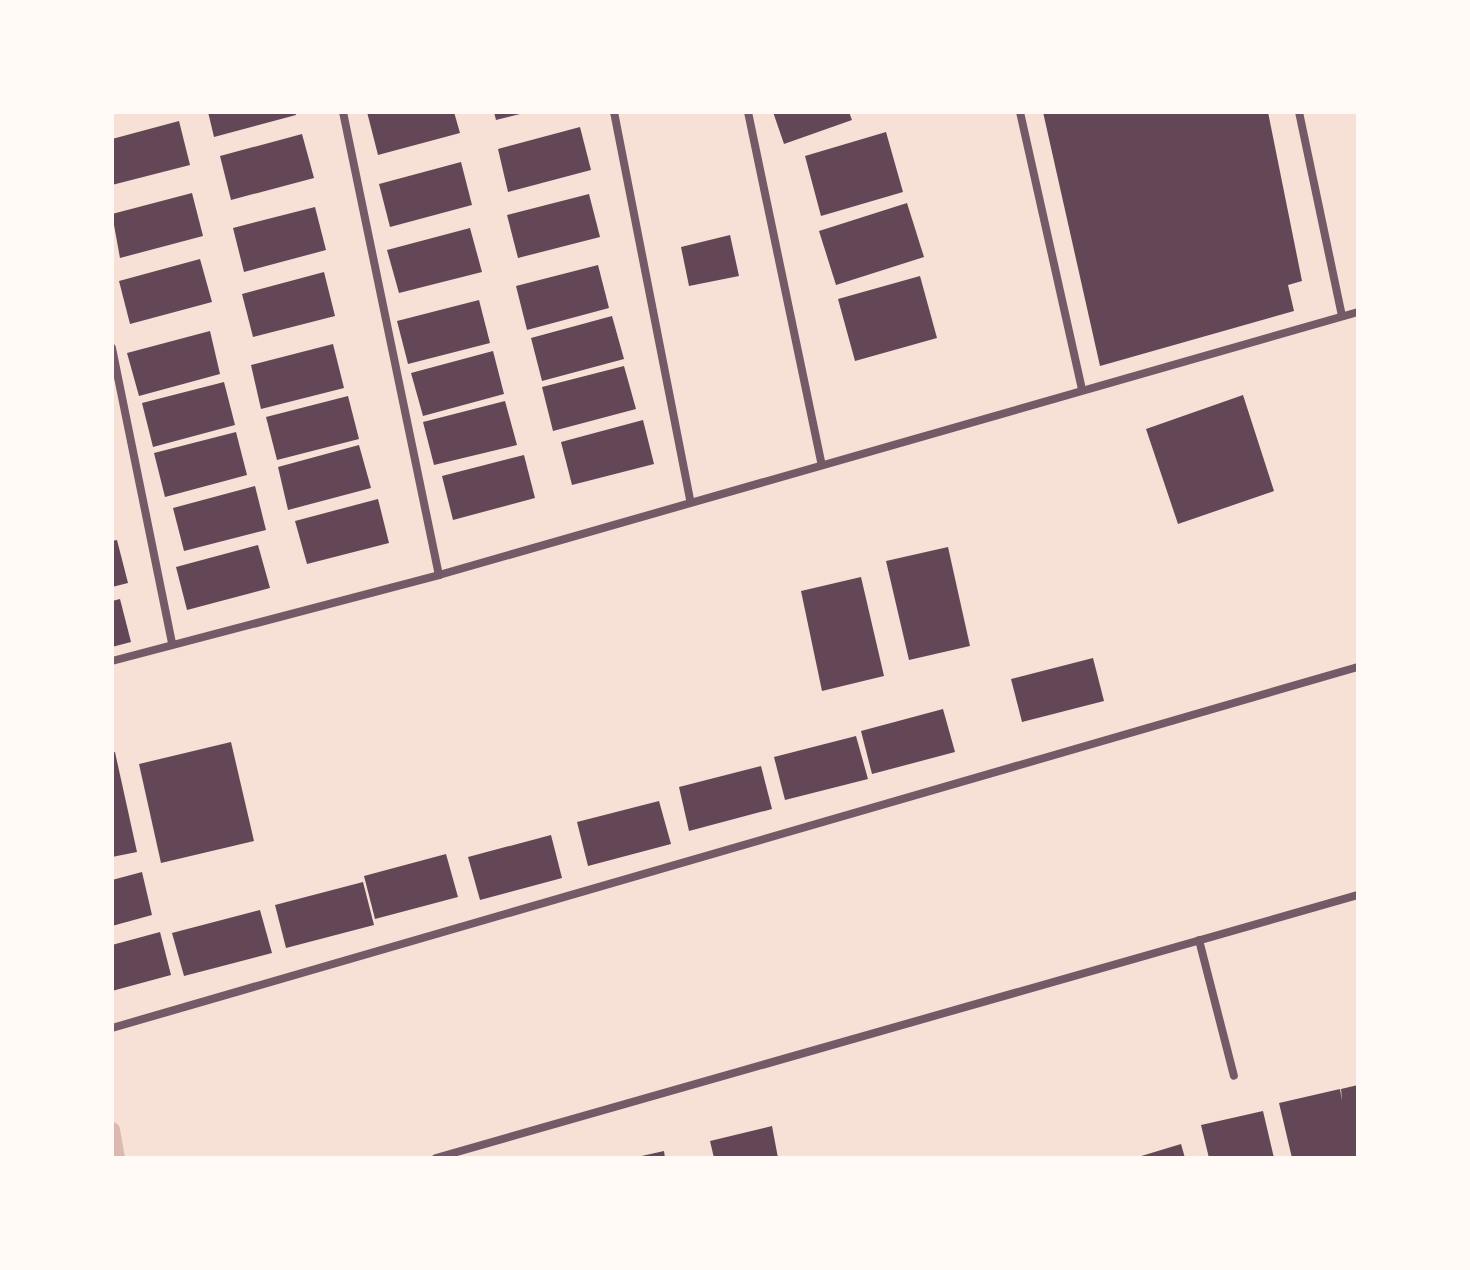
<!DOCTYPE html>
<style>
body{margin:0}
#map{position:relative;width:1470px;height:1270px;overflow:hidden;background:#f7e1d7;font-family:Manrope,sans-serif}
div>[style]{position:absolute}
.stream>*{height:16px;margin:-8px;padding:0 8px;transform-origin:8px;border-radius:8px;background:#dcb8b0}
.building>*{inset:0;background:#644757}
.minor>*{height:8px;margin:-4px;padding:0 4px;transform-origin:4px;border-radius:4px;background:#755966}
span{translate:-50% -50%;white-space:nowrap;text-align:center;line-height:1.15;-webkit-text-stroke:6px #fffaf5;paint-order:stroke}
.frame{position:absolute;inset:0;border:114px solid #fffaf5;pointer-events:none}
</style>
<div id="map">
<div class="stream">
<div style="left:112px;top:1130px;width:28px;rotate:80deg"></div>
</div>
<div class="building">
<div style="clip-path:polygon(208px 112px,295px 112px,296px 115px,214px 137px)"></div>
<div style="clip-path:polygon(367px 112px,454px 112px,460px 133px,378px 155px)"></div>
<div style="clip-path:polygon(494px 112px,524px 112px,524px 113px,496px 120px)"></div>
<div style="clip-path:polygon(773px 112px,849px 112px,852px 120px,784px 144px)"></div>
<div style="clip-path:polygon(1043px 112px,1268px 112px,1302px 281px,1288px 285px,1294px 311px,1100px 366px)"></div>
<div style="clip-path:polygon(179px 121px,190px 165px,112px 185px,112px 139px)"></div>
<div style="clip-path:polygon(580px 127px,591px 170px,508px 192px,498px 149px)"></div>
<div style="clip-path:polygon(886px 132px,903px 192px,821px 216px,805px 156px)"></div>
<div style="clip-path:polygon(302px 134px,314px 178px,231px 200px,220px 156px)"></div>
<div style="clip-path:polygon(461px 162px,472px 205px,390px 227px,379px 184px)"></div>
<div style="clip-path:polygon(192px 193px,203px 236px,120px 258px,112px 214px)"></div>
<div style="clip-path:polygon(589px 194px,600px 237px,518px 258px,507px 215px)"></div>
<div style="clip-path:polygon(907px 203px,924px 257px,836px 285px,819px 231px)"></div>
<div style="clip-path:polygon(315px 207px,326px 250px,244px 272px,233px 228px)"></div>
<div style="clip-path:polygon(470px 228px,482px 272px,399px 293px,387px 250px)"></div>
<div style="clip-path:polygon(730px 235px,739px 276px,689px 286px,681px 247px)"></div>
<div style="clip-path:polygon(200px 259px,212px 302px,130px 324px,119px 281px)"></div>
<div style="clip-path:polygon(598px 265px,609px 308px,527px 330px,516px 286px)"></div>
<div style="clip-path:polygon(324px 272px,335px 316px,253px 337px,242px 294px)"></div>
<div style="clip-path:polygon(920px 276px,937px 338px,855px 361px,838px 299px)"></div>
<div style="clip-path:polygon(479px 300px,490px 343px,408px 364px,397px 321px)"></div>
<div style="clip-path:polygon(612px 316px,624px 359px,542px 381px,531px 338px)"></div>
<div style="clip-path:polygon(210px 331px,220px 374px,139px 396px,127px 353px)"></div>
<div style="clip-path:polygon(333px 344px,344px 388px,261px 409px,251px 365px)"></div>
<div style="clip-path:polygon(493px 351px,504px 394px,423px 416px,411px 373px)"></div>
<div style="clip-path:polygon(624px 366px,636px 409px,553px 431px,542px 387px)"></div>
<div style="clip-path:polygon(224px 382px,235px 425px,153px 447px,142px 403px)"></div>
<div style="clip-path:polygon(1243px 395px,1274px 491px,1178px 524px,1146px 429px)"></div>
<div style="clip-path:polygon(348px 396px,359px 439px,277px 460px,266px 417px)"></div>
<div style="clip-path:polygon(505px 401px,517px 445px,434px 465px,423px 422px)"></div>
<div style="clip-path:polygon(643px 420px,654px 464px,572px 485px,561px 442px)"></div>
<div style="clip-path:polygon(236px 432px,247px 475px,165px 497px,154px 453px)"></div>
<div style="clip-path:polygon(359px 445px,371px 488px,288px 510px,278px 467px)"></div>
<div style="clip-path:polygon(524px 455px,535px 498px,453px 520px,442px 476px)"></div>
<div style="clip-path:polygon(255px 486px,266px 530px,184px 551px,173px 508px)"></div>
<div style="clip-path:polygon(378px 499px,389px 543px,307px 564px,295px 521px)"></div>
<div style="clip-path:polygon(117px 540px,128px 583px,112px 587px,112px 541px)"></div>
<div style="clip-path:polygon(258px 545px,270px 588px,187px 610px,176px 567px)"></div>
<div style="clip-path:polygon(948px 547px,970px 646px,909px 660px,886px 561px)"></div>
<div style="clip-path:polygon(861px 577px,884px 676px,822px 691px,801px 591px)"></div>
<div style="clip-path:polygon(120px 599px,131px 642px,112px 647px,112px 601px)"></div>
<div style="clip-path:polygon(1093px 658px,1104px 701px,1022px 722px,1011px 679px)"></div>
<div style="clip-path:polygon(943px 709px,955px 752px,872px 774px,861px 731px)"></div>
<div style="clip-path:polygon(856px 736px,868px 779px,785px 800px,774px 757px)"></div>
<div style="clip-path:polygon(231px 742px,254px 841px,161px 863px,139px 764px)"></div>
<div style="clip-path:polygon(115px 752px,137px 852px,112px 857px,112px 753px)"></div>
<div style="clip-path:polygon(761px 766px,772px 809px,689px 831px,679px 787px)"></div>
<div style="clip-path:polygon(659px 801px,671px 844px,588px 866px,577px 822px)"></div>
<div style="clip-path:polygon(551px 835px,562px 878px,480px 900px,468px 857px)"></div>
<div style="clip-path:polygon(446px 854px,458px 897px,375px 919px,364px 876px)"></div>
<div style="clip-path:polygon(142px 872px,152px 915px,112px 926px,112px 880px)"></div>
<div style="clip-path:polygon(363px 882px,374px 925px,286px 948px,275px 905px)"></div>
<div style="clip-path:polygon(260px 910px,272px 953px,184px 976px,172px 933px)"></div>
<div style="clip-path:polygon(160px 932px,171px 975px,112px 991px,112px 945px)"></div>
<div style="clip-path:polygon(1358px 1085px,1358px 1158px,1292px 1158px,1279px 1103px,1340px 1089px,1342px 1101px,1341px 1089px)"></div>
<div style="clip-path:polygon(1263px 1111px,1274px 1158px,1209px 1158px,1201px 1125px)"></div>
<div style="clip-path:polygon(772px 1126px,778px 1158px,714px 1158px,710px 1141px)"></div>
<div style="clip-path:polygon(1181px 1144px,1185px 1158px,1138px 1158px,1138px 1157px)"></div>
<div style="clip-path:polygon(664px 1151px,665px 1158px,637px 1158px,637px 1157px)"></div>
</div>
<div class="minor">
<div style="left:343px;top:112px;width:473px;rotate:78.3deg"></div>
<div style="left:614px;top:112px;width:396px;rotate:78.9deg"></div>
<div style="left:748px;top:112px;width:358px;rotate:78.2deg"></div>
<div style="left:1020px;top:112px;width:284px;rotate:77.4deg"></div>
<div style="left:1299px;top:112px;width:208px;rotate:78.1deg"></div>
<div style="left:112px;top:348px;width:302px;rotate:78.5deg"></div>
<div style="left:112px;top:661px;width:338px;rotate:-14.7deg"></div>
<div style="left:439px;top:575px;width:956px;rotate:-15.97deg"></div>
<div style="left:1199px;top:940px;width:140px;rotate:75.6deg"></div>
<div style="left:112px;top:1028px;width:1297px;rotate:-16.16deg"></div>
<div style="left:436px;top:1158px;width:959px;rotate:-15.92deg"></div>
</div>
<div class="frame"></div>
</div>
